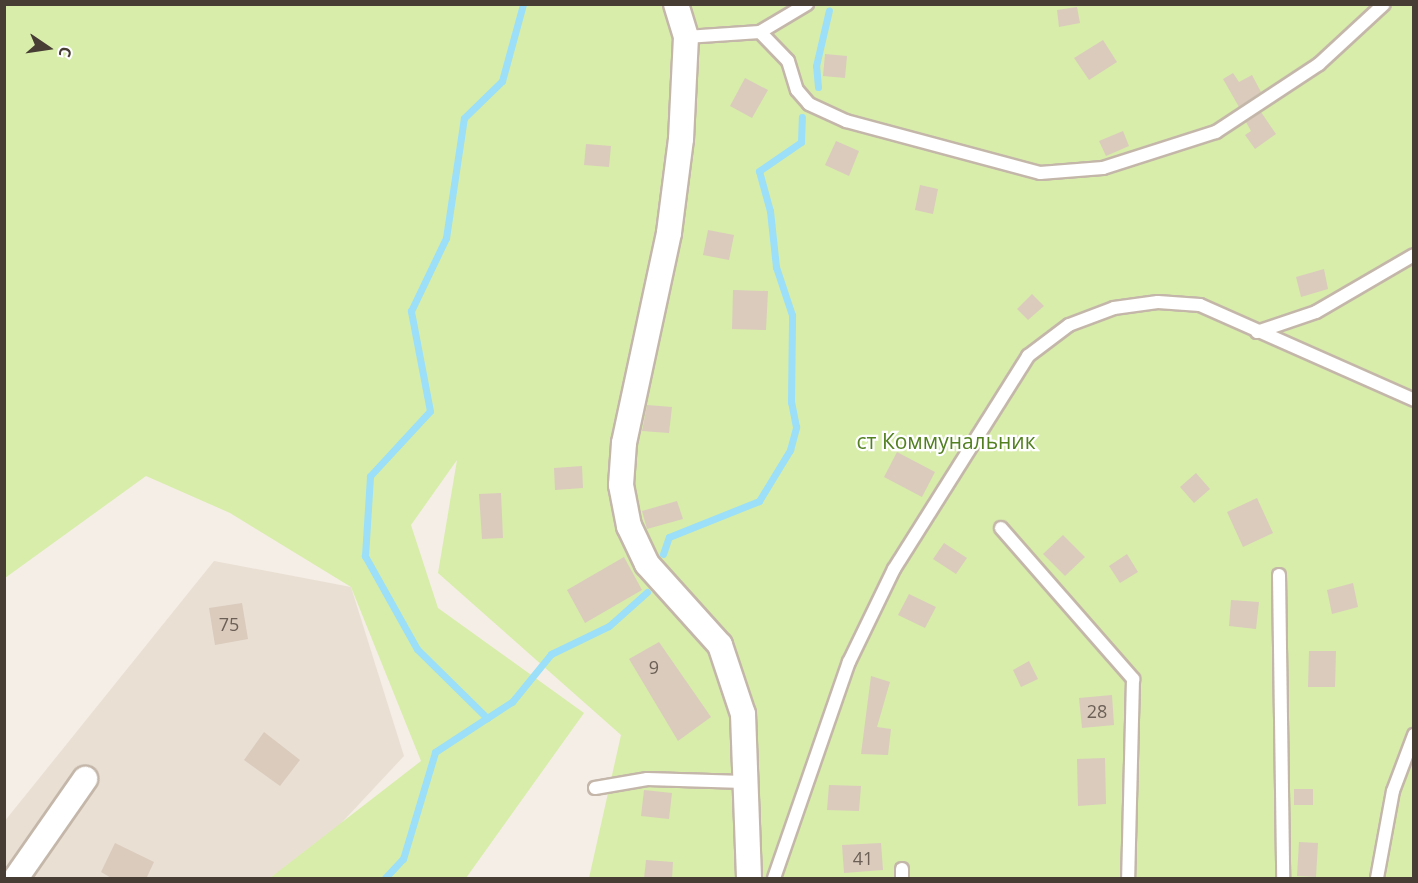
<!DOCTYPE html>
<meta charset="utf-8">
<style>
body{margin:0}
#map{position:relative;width:1418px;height:883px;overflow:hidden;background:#f5eee6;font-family:"Open Sans",sans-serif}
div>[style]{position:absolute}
.residential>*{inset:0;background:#e9dfd3}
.green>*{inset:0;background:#d8edaa}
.stream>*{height:7px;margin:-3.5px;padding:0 3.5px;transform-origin:3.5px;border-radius:3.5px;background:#9bdff8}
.building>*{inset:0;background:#dacbbd}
.roads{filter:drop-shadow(2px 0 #c4b7aa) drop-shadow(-2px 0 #c4b7aa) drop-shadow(0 2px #c4b7aa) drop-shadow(0 -2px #c4b7aa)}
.lane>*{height:12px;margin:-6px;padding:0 6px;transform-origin:6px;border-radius:6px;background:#fff}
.street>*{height:24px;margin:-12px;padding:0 12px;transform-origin:12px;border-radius:12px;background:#fff}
span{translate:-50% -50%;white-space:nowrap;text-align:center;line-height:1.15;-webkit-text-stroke:4.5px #fff;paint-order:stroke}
.number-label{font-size:18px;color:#6c6056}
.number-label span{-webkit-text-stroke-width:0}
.park-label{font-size:21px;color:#528021}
.frame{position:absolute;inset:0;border:6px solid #483d34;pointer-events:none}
.north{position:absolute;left:18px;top:18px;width:60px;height:60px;-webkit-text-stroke:4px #fff;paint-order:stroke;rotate:103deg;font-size:16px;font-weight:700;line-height:24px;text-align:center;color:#483d34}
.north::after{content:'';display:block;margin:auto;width:21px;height:27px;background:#483d34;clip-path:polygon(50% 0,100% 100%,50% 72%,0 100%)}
</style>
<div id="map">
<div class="residential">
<div style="clip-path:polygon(214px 561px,351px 587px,404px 756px,290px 878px,5px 878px,4px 822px)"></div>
</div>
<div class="green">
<div style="clip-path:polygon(5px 5px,1413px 5px,1413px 878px,589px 878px,621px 735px,438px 573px,457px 460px,411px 525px,438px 608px,584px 713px,466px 878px,270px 878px,421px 761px,351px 587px,230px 513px,146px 476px,5px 578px)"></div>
</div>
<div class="stream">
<div style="left:818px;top:87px;width:21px;rotate:-95deg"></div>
<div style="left:816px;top:66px;width:57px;rotate:-76.9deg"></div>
<div style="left:663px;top:554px;width:18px;rotate:-71deg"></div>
<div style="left:669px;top:537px;width:97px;rotate:-21.8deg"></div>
<div style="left:759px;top:501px;width:60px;rotate:-58.7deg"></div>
<div style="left:790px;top:450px;width:24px;rotate:-75deg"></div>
<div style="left:796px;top:427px;width:25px;rotate:-101deg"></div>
<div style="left:791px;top:402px;width:87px;rotate:-89.3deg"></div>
<div style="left:792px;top:315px;width:51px;rotate:-108.4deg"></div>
<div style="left:776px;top:267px;width:56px;rotate:-96.1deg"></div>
<div style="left:770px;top:211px;width:41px;rotate:-105.4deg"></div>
<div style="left:759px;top:171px;width:51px;rotate:-34.6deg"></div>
<div style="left:801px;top:142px;width:25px;rotate:-88deg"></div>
<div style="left:487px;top:718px;width:30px;rotate:-33deg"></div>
<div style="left:512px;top:702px;width:62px;rotate:-50.9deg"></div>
<div style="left:551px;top:654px;width:64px;rotate:-25.8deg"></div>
<div style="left:609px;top:626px;width:51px;rotate:-41.8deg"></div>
<div style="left:385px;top:878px;width:26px;rotate:-47deg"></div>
<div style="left:403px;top:859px;width:112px;rotate:-73.3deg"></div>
<div style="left:435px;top:752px;width:62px;rotate:-33.2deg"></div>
<div style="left:487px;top:718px;width:98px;rotate:-135.4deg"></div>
<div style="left:417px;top:649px;width:107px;rotate:-119.2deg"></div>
<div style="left:365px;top:556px;width:80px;rotate:-86.4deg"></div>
<div style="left:370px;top:476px;width:88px;rotate:-47.3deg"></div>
<div style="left:430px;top:411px;width:102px;rotate:-100.8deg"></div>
<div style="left:411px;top:311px;width:81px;rotate:-64.4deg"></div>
<div style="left:446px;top:238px;width:121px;rotate:-81.5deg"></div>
<div style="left:464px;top:118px;width:53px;rotate:-44.2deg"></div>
<div style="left:502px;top:81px;width:80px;rotate:-74.7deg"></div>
</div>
<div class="building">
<div style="clip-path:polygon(1077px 7px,1080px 23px,1059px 27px,1057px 10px)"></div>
<div style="clip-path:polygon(1103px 40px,1117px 62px,1089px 80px,1074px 58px)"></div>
<div style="clip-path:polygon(825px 54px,847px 56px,845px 78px,823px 76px)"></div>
<div style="clip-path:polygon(1233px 73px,1239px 82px,1252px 75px,1261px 92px,1239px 107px,1223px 79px)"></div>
<div style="clip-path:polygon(745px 78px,768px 90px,752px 118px,730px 106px)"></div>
<div style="clip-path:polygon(1261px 112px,1276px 134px,1255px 149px,1245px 135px,1251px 131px,1246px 122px)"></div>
<div style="clip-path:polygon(1123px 131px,1129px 146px,1106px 156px,1099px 141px)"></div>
<div style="clip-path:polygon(836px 141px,859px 151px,849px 176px,825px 165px)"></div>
<div style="clip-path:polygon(586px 144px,611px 146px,609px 167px,584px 165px)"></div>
<div style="clip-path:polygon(920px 185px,938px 189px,933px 214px,915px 210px)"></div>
<div style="clip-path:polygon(708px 230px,734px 235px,729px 260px,703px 255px)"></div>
<div style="clip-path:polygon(1324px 269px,1328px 289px,1301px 297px,1296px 277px)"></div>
<div style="clip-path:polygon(733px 290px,768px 291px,766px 330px,732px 329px)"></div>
<div style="clip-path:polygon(1032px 294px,1044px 306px,1028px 320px,1017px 309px)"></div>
<div style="clip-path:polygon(647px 405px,672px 407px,669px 433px,642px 431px)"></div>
<div style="clip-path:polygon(897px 452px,935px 472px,922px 497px,884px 477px)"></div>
<div style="clip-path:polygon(582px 466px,583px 488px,555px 490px,554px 468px)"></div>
<div style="clip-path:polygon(1196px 473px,1210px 489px,1194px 503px,1180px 487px)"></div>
<div style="clip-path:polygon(501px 493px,503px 538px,482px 539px,479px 494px)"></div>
<div style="clip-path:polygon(1257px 498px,1273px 533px,1243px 547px,1227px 512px)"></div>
<div style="clip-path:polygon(677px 501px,683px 519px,647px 529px,642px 511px)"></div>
<div style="clip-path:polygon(1063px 535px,1085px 557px,1065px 576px,1043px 554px)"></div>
<div style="clip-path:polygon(944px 543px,967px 558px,956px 574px,933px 559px)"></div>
<div style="clip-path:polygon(1127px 554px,1138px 572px,1120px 583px,1109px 566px)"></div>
<div style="clip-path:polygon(624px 557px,642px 590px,585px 623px,567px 590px)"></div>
<div style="clip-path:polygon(1353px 583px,1358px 607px,1332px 614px,1327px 590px)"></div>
<div style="clip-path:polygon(909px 594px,936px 607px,925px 628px,898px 615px)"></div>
<div style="clip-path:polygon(1231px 600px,1259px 602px,1256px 629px,1229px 626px)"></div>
<div style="clip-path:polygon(242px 603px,248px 639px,215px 645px,209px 608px)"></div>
<div style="clip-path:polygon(659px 642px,711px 717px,678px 741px,629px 659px)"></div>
<div style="clip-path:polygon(1309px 651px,1336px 651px,1335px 687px,1308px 687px)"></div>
<div style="clip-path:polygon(1029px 661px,1038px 679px,1021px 687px,1013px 670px)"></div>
<div style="clip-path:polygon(871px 676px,890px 682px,877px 727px,891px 729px,888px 755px,861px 754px)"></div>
<div style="clip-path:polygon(1112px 695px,1114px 725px,1082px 728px,1079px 698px)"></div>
<div style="clip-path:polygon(264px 732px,300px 760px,280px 786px,244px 760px)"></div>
<div style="clip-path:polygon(1105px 758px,1106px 804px,1078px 806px,1077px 759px)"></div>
<div style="clip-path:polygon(829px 785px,861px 786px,859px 811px,827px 810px)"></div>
<div style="clip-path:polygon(1294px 789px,1313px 789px,1313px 805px,1294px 805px)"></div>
<div style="clip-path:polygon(644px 790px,672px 793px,669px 819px,641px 816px)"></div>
<div style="clip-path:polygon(1299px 842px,1318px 843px,1316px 877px,1297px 876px)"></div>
<div style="clip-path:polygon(115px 843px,154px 862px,146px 879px,113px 879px,101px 872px)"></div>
<div style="clip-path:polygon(881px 843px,883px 870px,844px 873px,842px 845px)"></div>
<div style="clip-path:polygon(646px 860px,673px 862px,672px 879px,644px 879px)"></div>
</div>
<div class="roads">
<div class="lane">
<div style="left:760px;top:32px;width:40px;rotate:46deg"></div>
<div style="left:788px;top:61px;width:30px;rotate:73deg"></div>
<div style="left:797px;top:90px;width:18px;rotate:49deg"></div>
<div style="left:809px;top:104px;width:41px;rotate:24.7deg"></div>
<div style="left:846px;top:121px;width:201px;rotate:15deg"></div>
<div style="left:1040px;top:173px;width:63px;rotate:-4.5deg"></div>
<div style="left:1103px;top:168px;width:119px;rotate:-17.7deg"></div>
<div style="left:1216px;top:132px;width:123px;rotate:-33.4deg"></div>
<div style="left:1319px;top:64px;width:88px;rotate:-42.7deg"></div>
<div style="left:686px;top:37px;width:74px;rotate:-3.9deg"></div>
<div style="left:760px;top:32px;width:55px;rotate:-30.8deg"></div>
<div style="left:1257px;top:332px;width:62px;rotate:-18.7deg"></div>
<div style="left:1316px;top:312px;width:113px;rotate:-30.2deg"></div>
<div style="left:1001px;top:528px;width:201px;rotate:48.8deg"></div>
<div style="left:1133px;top:679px;width:199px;rotate:91.4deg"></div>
<div style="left:1279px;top:575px;width:303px;rotate:89.2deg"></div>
<div style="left:595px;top:788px;width:53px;rotate:-9.8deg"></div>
<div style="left:647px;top:779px;width:97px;rotate:1.8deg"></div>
<div style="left:902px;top:869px;width:9px;rotate:90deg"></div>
<div style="left:774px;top:878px;width:229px;rotate:-70.9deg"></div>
<div style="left:849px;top:662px;width:103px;rotate:-64.2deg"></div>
<div style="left:894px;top:569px;width:252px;rotate:-57.8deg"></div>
<div style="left:1028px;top:356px;width:51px;rotate:-37.1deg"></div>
<div style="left:1069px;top:325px;width:48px;rotate:-20.7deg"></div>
<div style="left:1114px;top:308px;width:44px;rotate:-7.8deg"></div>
<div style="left:1158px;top:302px;width:42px;rotate:4.1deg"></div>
<div style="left:1200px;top:305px;width:234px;rotate:23.9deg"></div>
<div style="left:1377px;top:878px;width:88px;rotate:-79.6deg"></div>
<div style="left:1393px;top:791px;width:60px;rotate:-69.4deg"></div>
</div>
<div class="street">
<div style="left:676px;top:4px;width:34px;rotate:73deg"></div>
<div style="left:686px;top:37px;width:102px;rotate:92.8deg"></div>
<div style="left:681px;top:139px;width:95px;rotate:97.3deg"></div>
<div style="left:669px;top:233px;width:215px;rotate:102.1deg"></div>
<div style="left:624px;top:443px;width:42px;rotate:94.1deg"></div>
<div style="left:621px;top:485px;width:42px;rotate:79deg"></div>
<div style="left:629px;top:526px;width:42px;rotate:64.7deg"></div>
<div style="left:647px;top:564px;width:109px;rotate:48deg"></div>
<div style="left:720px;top:645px;width:73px;rotate:71.6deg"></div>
<div style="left:743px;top:714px;width:164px;rotate:87.9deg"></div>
<div style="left:16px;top:878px;width:121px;rotate:-55.1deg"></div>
</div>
</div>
<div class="number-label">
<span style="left:229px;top:624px">75</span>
<span style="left:654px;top:667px">9</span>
<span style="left:1097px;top:711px">28</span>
<span style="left:863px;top:858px">41</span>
</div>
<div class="park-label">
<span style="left:946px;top:441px">ст Коммунальник</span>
</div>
<div class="frame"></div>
<div class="north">С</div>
</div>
